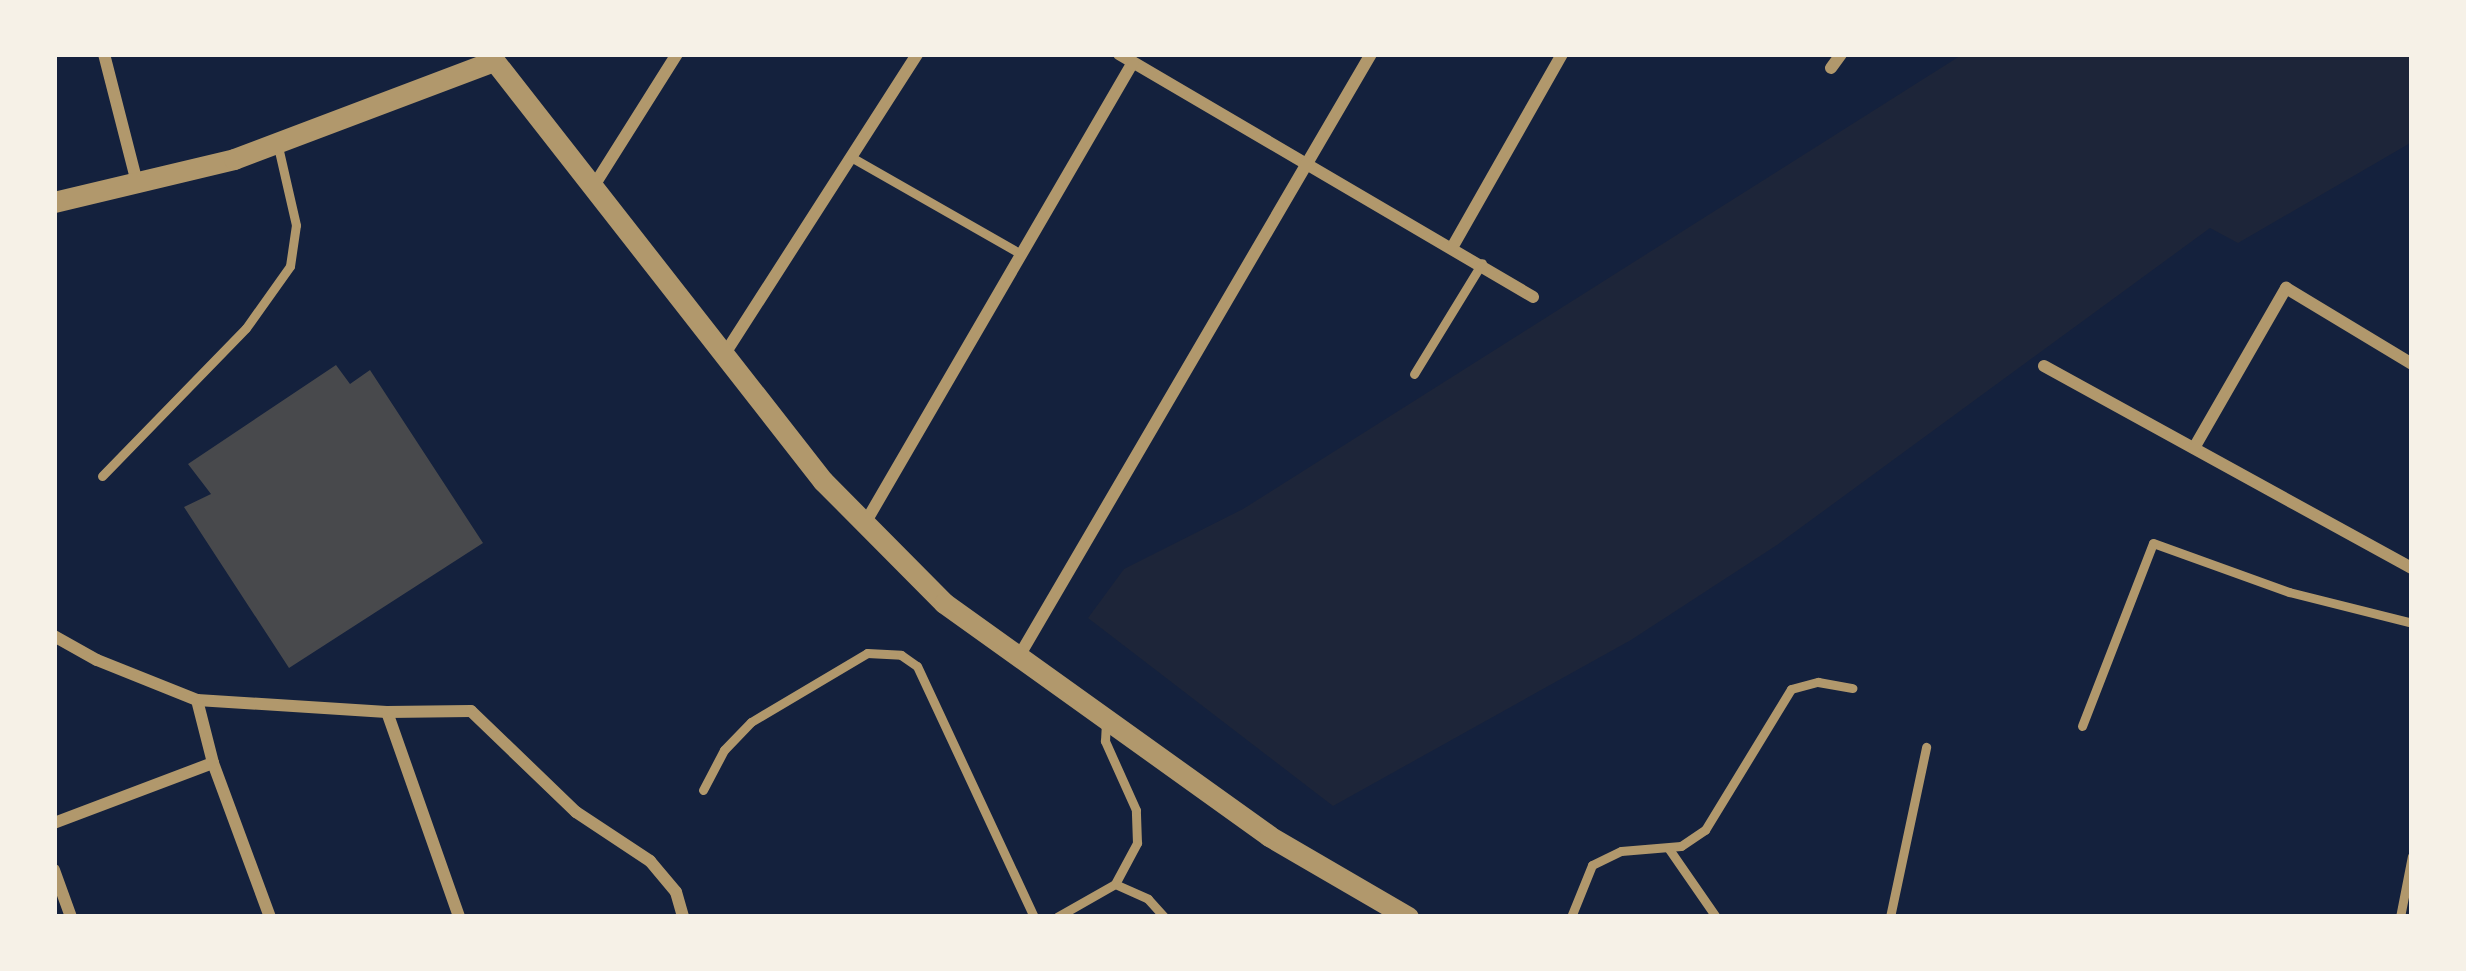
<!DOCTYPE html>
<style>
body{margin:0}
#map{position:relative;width:2466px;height:971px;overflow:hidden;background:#14213d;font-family:Ubuntu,sans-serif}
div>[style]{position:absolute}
.green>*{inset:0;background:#1d2539}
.building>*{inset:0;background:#48494c}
.service>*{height:9px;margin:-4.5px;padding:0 4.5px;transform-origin:4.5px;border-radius:4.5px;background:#b1986c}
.minor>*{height:12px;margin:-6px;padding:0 6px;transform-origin:6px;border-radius:6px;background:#b1986c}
.tertiary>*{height:21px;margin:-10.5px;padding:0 10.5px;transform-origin:10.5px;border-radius:10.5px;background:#b1986c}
span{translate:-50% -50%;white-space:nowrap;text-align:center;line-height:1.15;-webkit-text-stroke:9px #f6f1e7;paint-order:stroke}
.frame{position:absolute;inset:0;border:57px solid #f6f1e7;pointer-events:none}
</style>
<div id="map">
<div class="green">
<div style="clip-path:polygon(1963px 54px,2412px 54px,2412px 142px,2238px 243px,2210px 228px,1777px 545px,1631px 640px,1333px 806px,1088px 618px,1124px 569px,1243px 509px)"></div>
</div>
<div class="building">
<div style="clip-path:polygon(336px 365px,350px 384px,370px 370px,483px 543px,289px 668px,184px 507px,211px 494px,188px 464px)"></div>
</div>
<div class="service">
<div style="left:851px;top:157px;width:196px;rotate:29.7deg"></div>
<div style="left:1414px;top:374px;width:130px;rotate:-58.5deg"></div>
<div style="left:102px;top:476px;width:206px;rotate:-45.8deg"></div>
<div style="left:246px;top:328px;width:76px;rotate:-54.6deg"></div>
<div style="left:290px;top:266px;width:41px;rotate:-81.7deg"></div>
<div style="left:296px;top:225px;width:85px;rotate:-102.9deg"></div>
<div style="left:2082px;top:726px;width:196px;rotate:-68.8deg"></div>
<div style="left:2153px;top:543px;width:145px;rotate:19.8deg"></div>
<div style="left:2289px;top:592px;width:127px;rotate:14.1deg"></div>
<div style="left:703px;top:790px;width:45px;rotate:-62.3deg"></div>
<div style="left:724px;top:750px;width:39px;rotate:-46deg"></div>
<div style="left:751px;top:722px;width:135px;rotate:-30.7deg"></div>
<div style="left:867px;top:653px;width:34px;rotate:3deg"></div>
<div style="left:901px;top:655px;width:19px;rotate:35deg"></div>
<div style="left:917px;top:666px;width:277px;rotate:65deg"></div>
<div style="left:1669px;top:849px;width:83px;rotate:55.3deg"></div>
<div style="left:1115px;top:884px;width:36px;rotate:24deg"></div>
<div style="left:1148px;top:899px;width:24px;rotate:48deg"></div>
<div style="left:1057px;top:917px;width:67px;rotate:-29.6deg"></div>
<div style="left:1115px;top:884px;width:47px;rotate:-61.8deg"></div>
<div style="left:1137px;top:843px;width:33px;rotate:-92deg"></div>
<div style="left:1136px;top:810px;width:76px;rotate:-114.2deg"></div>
<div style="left:1105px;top:741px;width:17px;rotate:-87deg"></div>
<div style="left:1571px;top:917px;width:56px;rotate:-68deg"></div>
<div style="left:1592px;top:865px;width:32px;rotate:-26deg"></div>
<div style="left:1621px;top:851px;width:60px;rotate:-4.8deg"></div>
<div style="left:1681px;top:846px;width:29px;rotate:-34deg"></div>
<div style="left:1705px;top:830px;width:165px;rotate:-58.6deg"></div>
<div style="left:1791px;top:689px;width:28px;rotate:-15deg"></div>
<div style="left:1818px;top:682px;width:35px;rotate:10deg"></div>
<div style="left:1890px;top:917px;width:174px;rotate:-78deg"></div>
<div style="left:2400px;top:917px;width:62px;rotate:-78.9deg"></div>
</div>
<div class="minor">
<div style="left:104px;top:54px;width:129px;rotate:75.6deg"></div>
<div style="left:1119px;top:54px;width:480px;rotate:30.4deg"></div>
<div style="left:1831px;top:68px;width:17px;rotate:-54deg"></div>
<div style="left:595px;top:184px;width:154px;rotate:-57.8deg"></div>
<div style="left:1453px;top:246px;width:221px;rotate:-60.4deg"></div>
<div style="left:724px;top:355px;width:358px;rotate:-57.3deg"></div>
<div style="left:2044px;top:366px;width:420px;rotate:28.8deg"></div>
<div style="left:2194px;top:448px;width:185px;rotate:-60.1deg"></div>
<div style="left:2286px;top:288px;width:147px;rotate:31.1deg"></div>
<div style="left:864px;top:525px;width:535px;rotate:-59.84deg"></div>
<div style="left:54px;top:636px;width:49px;rotate:29.2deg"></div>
<div style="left:97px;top:660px;width:108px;rotate:21.8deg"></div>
<div style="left:197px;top:700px;width:190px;rotate:3.6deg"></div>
<div style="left:387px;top:712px;width:217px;rotate:70.6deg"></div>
<div style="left:1018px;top:658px;width:700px;rotate:-59.7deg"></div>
<div style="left:197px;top:700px;width:65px;rotate:75.7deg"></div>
<div style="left:213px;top:763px;width:164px;rotate:69.7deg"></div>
<div style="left:387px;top:712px;width:84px;rotate:-0.7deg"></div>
<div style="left:471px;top:711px;width:146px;rotate:43.9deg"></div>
<div style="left:576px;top:812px;width:89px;rotate:33.5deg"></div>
<div style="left:650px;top:861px;width:40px;rotate:50deg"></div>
<div style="left:676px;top:892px;width:26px;rotate:74deg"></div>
<div style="left:54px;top:823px;width:170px;rotate:-20.7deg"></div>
<div style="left:54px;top:870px;width:50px;rotate:70.1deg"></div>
</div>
<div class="tertiary">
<div style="left:489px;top:54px;width:542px;rotate:51.97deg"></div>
<div style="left:823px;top:481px;width:172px;rotate:45.2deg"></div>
<div style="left:944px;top:603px;width:400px;rotate:35.6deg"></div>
<div style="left:1269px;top:836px;width:161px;rotate:30.2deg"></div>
<div style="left:54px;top:202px;width:185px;rotate:-13.4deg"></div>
<div style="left:234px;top:159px;width:277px;rotate:-20.7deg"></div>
</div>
<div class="frame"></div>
</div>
